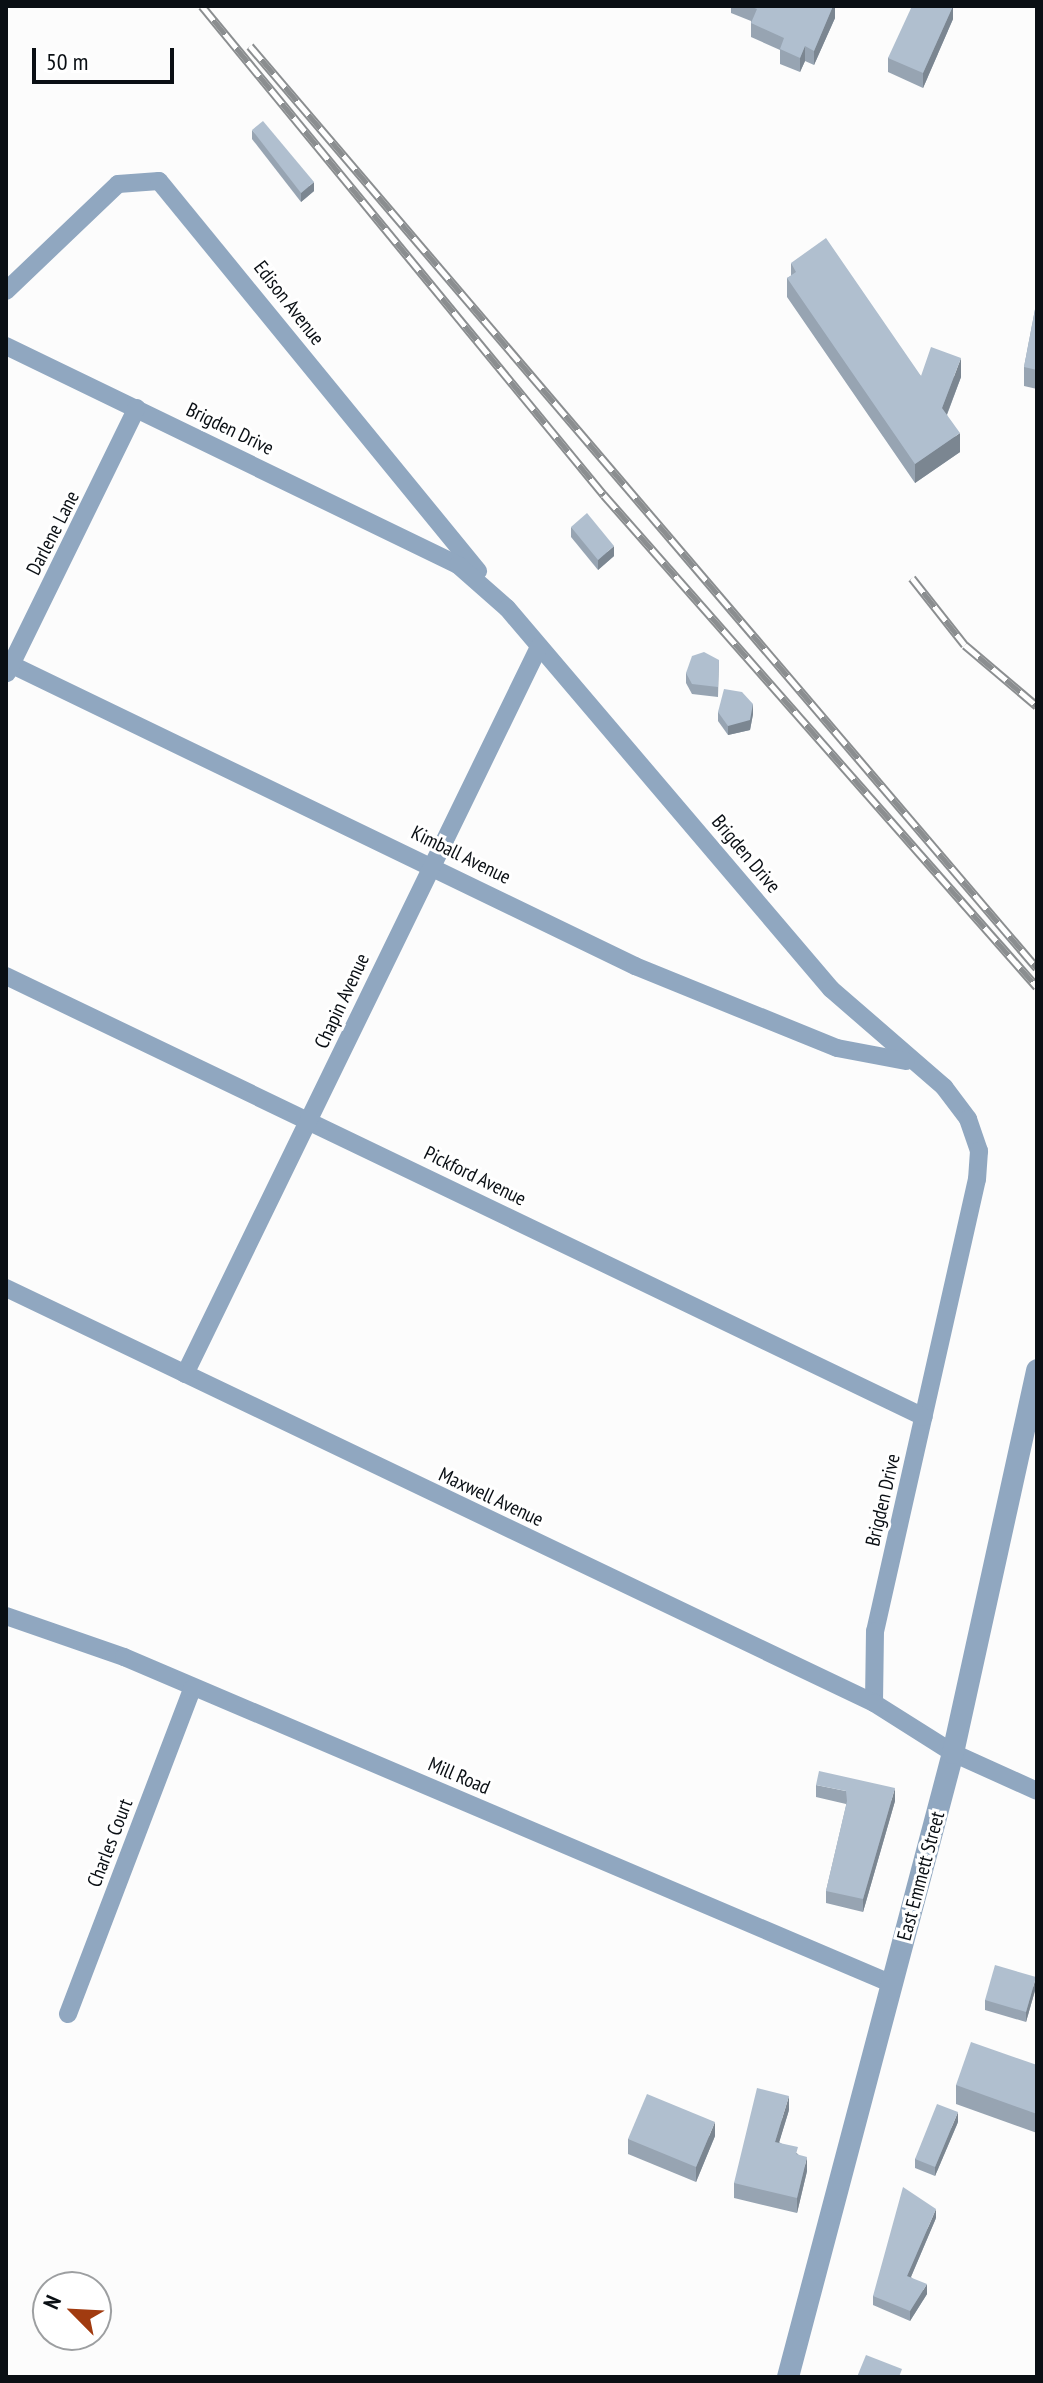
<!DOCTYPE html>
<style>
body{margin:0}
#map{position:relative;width:1043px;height:2383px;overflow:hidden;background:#fcfcfc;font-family:"PT Sans Narrow",sans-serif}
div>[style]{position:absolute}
.minor>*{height:18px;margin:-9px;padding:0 9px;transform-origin:9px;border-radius:9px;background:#90a7c0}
.tertiary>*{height:22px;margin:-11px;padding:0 11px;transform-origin:11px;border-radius:11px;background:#90a7c0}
.rail>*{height:9px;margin-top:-4.5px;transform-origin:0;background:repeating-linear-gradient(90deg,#fff 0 18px,#8b8e90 0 36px);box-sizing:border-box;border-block:2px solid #8b8e90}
.wall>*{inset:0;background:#97a4b2}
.shaded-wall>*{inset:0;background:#7b8691}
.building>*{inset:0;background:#b0bfcf}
span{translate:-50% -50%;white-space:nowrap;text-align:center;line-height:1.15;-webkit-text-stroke:6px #fff;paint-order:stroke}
.street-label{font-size:20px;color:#0a0f14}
.frame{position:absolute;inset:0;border:8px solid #0a0f14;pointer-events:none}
.north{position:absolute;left:32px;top:2271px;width:80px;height:80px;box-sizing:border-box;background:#fff;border:2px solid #9d9fa1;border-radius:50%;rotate:294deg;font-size:22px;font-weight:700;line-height:32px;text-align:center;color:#0a0f14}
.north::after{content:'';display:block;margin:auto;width:28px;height:36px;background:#a13b10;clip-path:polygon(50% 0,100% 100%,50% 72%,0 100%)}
.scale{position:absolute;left:32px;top:48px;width:142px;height:36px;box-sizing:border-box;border:4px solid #0a0f14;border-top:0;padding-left:10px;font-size:24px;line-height:28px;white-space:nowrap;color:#0a0f14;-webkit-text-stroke:6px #fff;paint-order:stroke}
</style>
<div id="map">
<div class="minor">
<div style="left:6px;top:291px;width:155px;rotate:-43.7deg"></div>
<div style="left:118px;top:184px;width:41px;rotate:-4.2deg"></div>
<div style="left:159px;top:181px;width:504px;rotate:50.72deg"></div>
<div style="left:6px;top:346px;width:502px;rotate:25.85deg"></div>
<div style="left:458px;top:565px;width:65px;rotate:41.3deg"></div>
<div style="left:507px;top:608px;width:500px;rotate:49.62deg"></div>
<div style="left:831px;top:989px;width:150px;rotate:40.9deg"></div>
<div style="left:944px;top:1087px;width:40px;rotate:53deg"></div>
<div style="left:968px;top:1119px;width:34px;rotate:71deg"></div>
<div style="left:979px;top:1151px;width:28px;rotate:94deg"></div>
<div style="left:977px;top:1179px;width:463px;rotate:102.7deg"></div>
<div style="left:875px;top:1631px;width:72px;rotate:90.8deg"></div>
<div style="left:6px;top:662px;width:699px;rotate:25.79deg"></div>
<div style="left:635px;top:966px;width:218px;rotate:22.1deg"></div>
<div style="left:837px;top:1048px;width:70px;rotate:10.7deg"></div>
<div style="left:7px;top:673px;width:295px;rotate:-63.9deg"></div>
<div style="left:6px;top:976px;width:1018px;rotate:25.66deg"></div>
<div style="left:6px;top:1288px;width:962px;rotate:25.55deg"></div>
<div style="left:874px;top:1703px;width:93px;rotate:32.3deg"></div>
<div style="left:953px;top:1753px;width:92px;rotate:24.3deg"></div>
<div style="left:185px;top:1374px;width:809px;rotate:-64.04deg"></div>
<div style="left:6px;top:1616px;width:125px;rotate:19.2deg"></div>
<div style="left:124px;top:1657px;width:835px;rotate:23.06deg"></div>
<div style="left:68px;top:2014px;width:348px;rotate:-69.1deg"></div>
</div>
<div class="tertiary">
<div style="left:788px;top:2377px;width:645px;rotate:-75.19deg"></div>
<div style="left:953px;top:1753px;width:392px;rotate:-77.6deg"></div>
</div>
<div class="rail">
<div style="left:202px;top:6px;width:633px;rotate:50.58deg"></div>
<div style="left:604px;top:495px;width:655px;rotate:48.65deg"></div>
<div style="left:250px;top:46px;width:1212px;rotate:49.52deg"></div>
<div style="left:912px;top:578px;width:85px;rotate:51.7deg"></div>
<div style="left:965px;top:645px;width:94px;rotate:40.3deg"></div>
</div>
<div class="wall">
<div style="clip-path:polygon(731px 6px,835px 6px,835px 18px,814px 65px,805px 61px,800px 72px,780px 64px,780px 50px,751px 37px,751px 21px,731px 13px)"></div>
<div style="clip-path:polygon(953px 6px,953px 19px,923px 88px,888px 72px,888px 58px)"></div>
<div style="clip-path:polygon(252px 130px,314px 191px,301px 202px,252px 139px)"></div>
<div style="clip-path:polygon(791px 263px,921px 376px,961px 377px,947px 415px,960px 452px,915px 483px,787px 297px,787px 278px,791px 276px)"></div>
<div style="clip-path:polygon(1037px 299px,1037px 389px,1024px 386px,1024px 367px)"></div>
<div style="clip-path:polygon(571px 527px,614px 556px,598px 570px,571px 537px)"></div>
<div style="clip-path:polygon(719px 660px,718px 697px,692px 694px,686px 683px,686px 673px)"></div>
<div style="clip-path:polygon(718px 712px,753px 714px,750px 730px,728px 735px,718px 721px)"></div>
<div style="clip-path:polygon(816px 1785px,895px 1801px,863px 1912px,826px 1903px,826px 1891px,846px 1806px,846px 1804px,816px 1797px)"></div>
<div style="clip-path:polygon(1036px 1987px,1026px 2022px,985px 2010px,985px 2000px)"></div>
<div style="clip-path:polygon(1037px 2065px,1037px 2133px,956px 2104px,956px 2085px)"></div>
<div style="clip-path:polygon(789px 2110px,779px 2142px,798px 2154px,807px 2171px,797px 2213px,734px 2198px,734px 2183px)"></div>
<div style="clip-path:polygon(958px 2122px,935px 2176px,915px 2168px,915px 2159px)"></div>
<div style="clip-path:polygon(715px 2136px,696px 2182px,628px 2154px,628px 2139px)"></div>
<div style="clip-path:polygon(936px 2218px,911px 2277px,927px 2294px,910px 2321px,873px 2305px,873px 2296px)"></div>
</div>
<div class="shaded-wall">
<div style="clip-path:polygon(833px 6px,835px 6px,835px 18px,814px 65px,814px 51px)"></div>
<div style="clip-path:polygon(953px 6px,953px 19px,923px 88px,923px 73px)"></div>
<div style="clip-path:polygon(805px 46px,805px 61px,800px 72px,800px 58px)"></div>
<div style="clip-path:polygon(314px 182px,314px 191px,301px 202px,301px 193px)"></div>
<div style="clip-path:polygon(961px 358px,961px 377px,942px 427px,942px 408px)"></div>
<div style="clip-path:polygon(960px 433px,960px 452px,915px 483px,915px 464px)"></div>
<div style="clip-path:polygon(614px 546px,614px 556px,598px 570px,598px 560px)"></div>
<div style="clip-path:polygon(753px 704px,753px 714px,750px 730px,728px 735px,728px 726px)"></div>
<div style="clip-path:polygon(895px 1788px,895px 1801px,863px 1912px,863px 1899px)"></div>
<div style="clip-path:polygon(1036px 1977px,1036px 1987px,1026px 2022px,1026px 2012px)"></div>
<div style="clip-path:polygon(789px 2096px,789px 2110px,775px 2156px,775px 2142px)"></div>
<div style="clip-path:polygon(958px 2112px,958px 2122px,935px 2176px,935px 2167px)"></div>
<div style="clip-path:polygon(715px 2122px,715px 2136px,696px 2182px,696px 2167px)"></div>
<div style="clip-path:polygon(807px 2157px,807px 2171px,797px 2213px,797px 2198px)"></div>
<div style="clip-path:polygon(936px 2209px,936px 2218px,907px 2286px,907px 2276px)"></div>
<div style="clip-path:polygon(927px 2284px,927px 2294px,910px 2321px,910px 2311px)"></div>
</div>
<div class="building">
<div style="clip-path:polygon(749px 6px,833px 6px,814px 51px,805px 46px,800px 58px,780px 49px,784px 38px,751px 23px,757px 9px)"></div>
<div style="clip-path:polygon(912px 6px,953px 6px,923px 73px,888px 58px)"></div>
<div style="clip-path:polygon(263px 121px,314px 182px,301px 193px,252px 130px)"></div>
<div style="clip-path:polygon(826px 238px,921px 376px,931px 347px,961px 358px,942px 408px,960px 433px,915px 464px,787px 278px,796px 272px,791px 263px)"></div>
<div style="clip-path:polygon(1037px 299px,1037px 370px,1024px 367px)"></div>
<div style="clip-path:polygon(587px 513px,614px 546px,598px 560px,571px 527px)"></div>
<div style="clip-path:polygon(704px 652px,719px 660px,718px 687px,692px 684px,686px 673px,692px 656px)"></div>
<div style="clip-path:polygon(724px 689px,742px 692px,753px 704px,750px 720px,728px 726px,718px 712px)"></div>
<div style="clip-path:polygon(819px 1771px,895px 1788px,863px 1899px,826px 1891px,847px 1801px,846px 1791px,816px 1785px)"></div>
<div style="clip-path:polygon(995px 1965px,1036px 1977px,1026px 2012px,985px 2000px)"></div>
<div style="clip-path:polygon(971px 2042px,1037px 2065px,1037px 2114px,956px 2085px)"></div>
<div style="clip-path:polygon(757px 2088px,789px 2096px,775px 2142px,798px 2147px,796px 2154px,807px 2157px,797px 2198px,734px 2183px)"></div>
<div style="clip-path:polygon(647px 2094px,715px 2122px,696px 2167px,628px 2139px)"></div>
<div style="clip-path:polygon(937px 2104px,958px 2112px,935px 2167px,915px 2159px)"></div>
<div style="clip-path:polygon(903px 2187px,936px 2209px,907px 2276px,927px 2284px,910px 2311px,873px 2296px)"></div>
<div style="clip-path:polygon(866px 2355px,902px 2369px,899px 2377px,857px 2377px)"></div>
</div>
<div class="street-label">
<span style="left:289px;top:303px;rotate:52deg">Edison Avenue</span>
<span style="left:230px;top:429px;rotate:26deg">Brigden Drive</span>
<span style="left:53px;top:533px;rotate:-63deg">Darlene Lane</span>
<span style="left:746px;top:854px;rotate:50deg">Brigden Drive</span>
<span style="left:461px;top:855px;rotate:26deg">Kimball Avenue</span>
<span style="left:342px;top:1001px;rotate:-65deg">Chapin Avenue</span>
<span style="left:475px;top:1176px;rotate:26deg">Pickford Avenue</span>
<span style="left:491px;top:1497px;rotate:25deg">Maxwell Avenue</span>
<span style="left:883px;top:1500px;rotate:-77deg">Brigden Drive</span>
<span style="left:459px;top:1776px;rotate:23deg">Mill Road</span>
<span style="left:110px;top:1843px;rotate:-69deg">Charles Court</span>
<span style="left:921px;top:1876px;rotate:-75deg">East Emmett Street</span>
</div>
<div class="frame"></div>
<div class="north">N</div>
<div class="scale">50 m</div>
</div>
